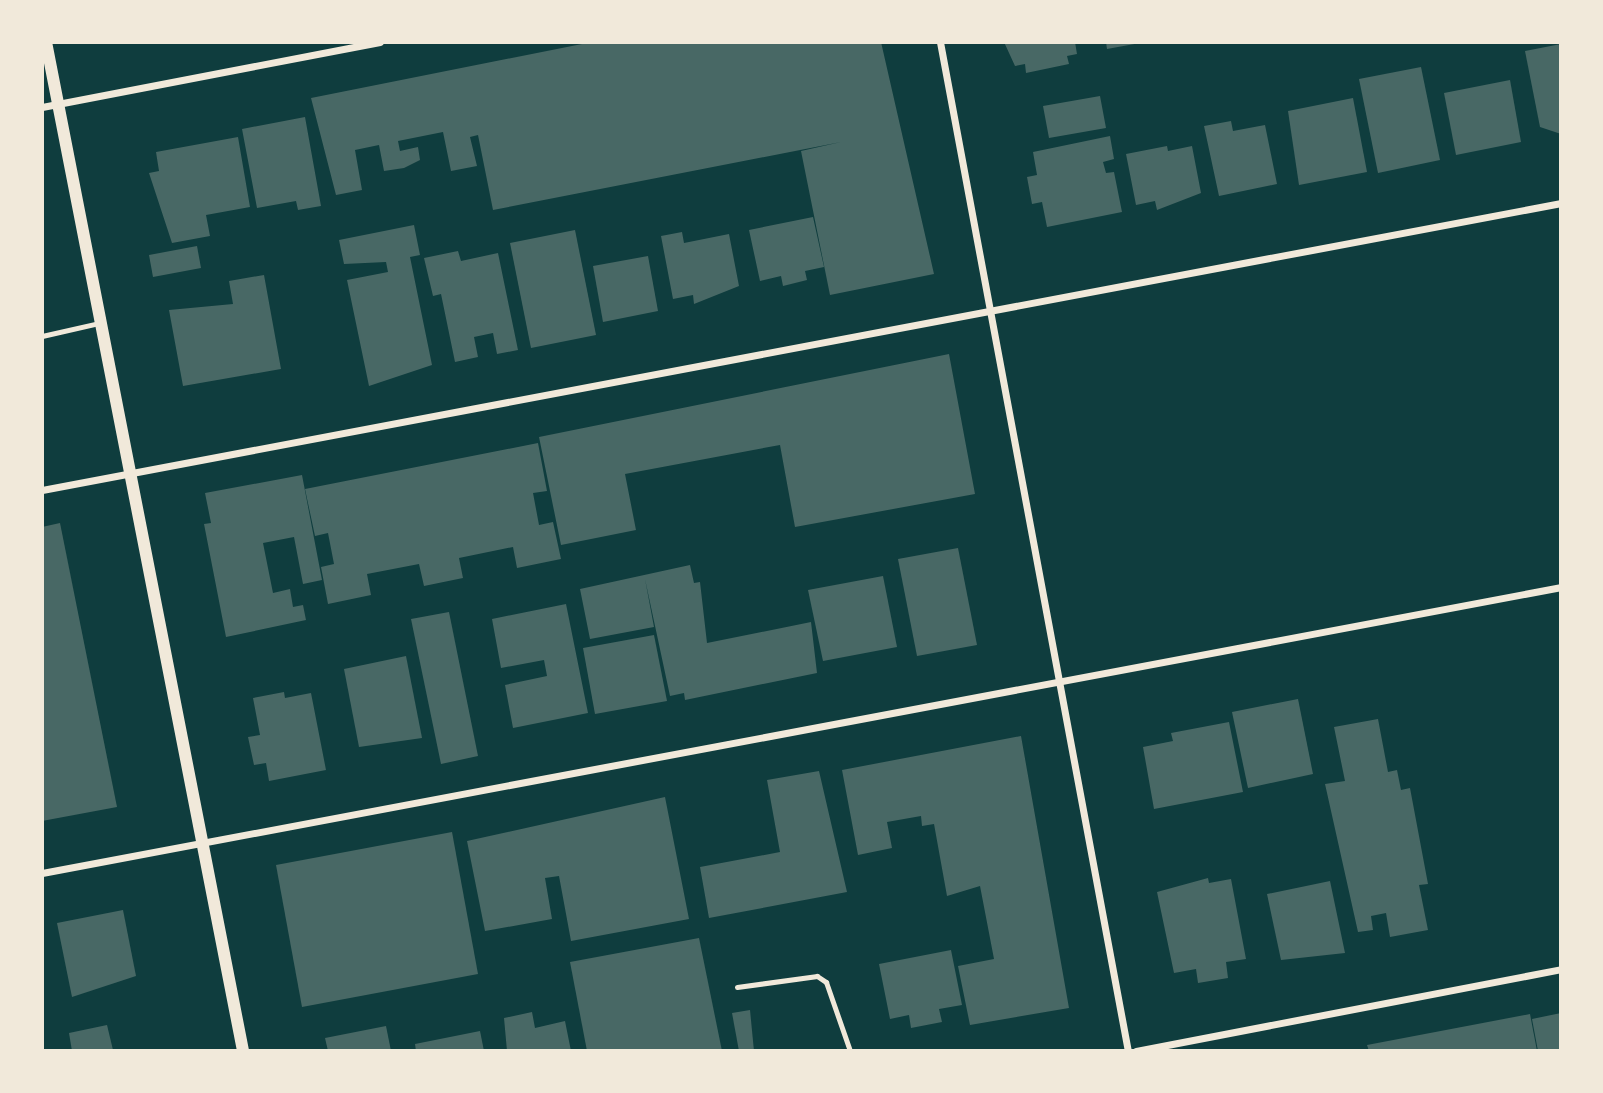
<!DOCTYPE html>
<style>
body{margin:0}
#map{position:relative;width:1603px;height:1093px;overflow:hidden;background:#0f3d3e;font-family:"Fira Sans",sans-serif}
div>[style]{position:absolute}
.building>*{inset:0;background:#486865}
.service>*{height:5px;margin:-2.5px;padding:0 2.5px;transform-origin:2.5px;border-radius:2.5px;background:#f1e9da}
.minor>*{height:7px;margin:-3.5px;padding:0 3.5px;transform-origin:3.5px;border-radius:3.5px;background:#f1e9da}
.tertiary>*{height:12px;margin:-6px;padding:0 6px;transform-origin:6px;border-radius:6px;background:#f1e9da}
span{translate:-50% -50%;white-space:nowrap;text-align:center;line-height:1.15;-webkit-text-stroke:5px #f1e9da;paint-order:stroke}
.frame{position:absolute;inset:0;border:44px solid #f1e9da;pointer-events:none}
</style>
<div id="map">
<div class="building">
<div style="clip-path:polygon(592px 42px,881px 42px,934px 274px,830px 295px,801px 151px,841px 142px,493px 210px,478px 135px,470px 137px,477px 166px,451px 171px,443px 132px,398px 141px,400px 151px,418px 147px,420px 160px,404px 168px,384px 171px,379px 145px,355px 150px,362px 190px,336px 195px,311px 98px)"></div>
<div style="clip-path:polygon(1004px 42px,1075px 42px,1077px 54px,1067px 56px,1069px 64px,1026px 73px,1025px 64px,1015px 66px)"></div>
<div style="clip-path:polygon(1106px 42px,1140px 42px,1140px 43px,1107px 49px)"></div>
<div style="clip-path:polygon(1561px 44px,1561px 134px,1540px 127px,1525px 51px)"></div>
<div style="clip-path:polygon(1421px 67px,1440px 160px,1378px 173px,1359px 79px)"></div>
<div style="clip-path:polygon(1510px 80px,1521px 142px,1456px 155px,1444px 93px)"></div>
<div style="clip-path:polygon(1100px 96px,1106px 128px,1049px 138px,1043px 106px)"></div>
<div style="clip-path:polygon(1353px 98px,1367px 172px,1299px 185px,1288px 111px)"></div>
<div style="clip-path:polygon(305px 117px,321px 206px,298px 210px,296px 201px,257px 208px,242px 129px)"></div>
<div style="clip-path:polygon(1231px 121px,1233px 131px,1265px 125px,1277px 184px,1219px 196px,1204px 126px)"></div>
<div style="clip-path:polygon(1110px 136px,1114px 159px,1103px 162px,1106px 173px,1114px 172px,1122px 212px,1047px 227px,1042px 202px,1032px 204px,1027px 177px,1037px 175px,1033px 152px)"></div>
<div style="clip-path:polygon(238px 137px,250px 207px,206px 215px,210px 236px,172px 243px,149px 173px,159px 171px,156px 152px)"></div>
<div style="clip-path:polygon(1167px 146px,1168px 151px,1192px 146px,1201px 193px,1157px 210px,1155px 201px,1136px 205px,1126px 154px)"></div>
<div style="clip-path:polygon(813px 217px,824px 267px,805px 271px,807px 280px,783px 286px,781px 276px,760px 281px,749px 230px)"></div>
<div style="clip-path:polygon(414px 225px,420px 255px,410px 257px,432px 365px,369px 386px,347px 280px,388px 272px,386px 262px,344px 264px,339px 240px)"></div>
<div style="clip-path:polygon(575px 230px,596px 335px,531px 348px,510px 243px)"></div>
<div style="clip-path:polygon(682px 232px,684px 243px,729px 234px,739px 286px,694px 304px,693px 295px,673px 299px,661px 236px)"></div>
<div style="clip-path:polygon(197px 246px,201px 268px,153px 277px,149px 255px)"></div>
<div style="clip-path:polygon(458px 251px,461px 261px,498px 253px,518px 350px,497px 354px,493px 333px,474px 337px,478px 357px,455px 362px,441px 294px,433px 296px,424px 258px)"></div>
<div style="clip-path:polygon(648px 256px,658px 311px,603px 322px,593px 266px)"></div>
<div style="clip-path:polygon(264px 275px,281px 369px,183px 386px,169px 310px,233px 304px,229px 281px)"></div>
<div style="clip-path:polygon(949px 354px,975px 494px,795px 527px,780px 445px,625px 474px,636px 530px,561px 545px,539px 437px)"></div>
<div style="clip-path:polygon(538px 443px,547px 491px,533px 493px,539px 525px,553px 522px,561px 559px,517px 568px,513px 547px,459px 558px,463px 578px,424px 586px,419px 564px,367px 574px,371px 595px,328px 604px,321px 567px,334px 564px,328px 533px,315px 536px,305px 489px)"></div>
<div style="clip-path:polygon(302px 475px,322px 580px,303px 584px,294px 537px,263px 543px,273px 593px,290px 589px,293px 607px,303px 605px,306px 620px,226px 637px,204px 524px,211px 523px,205px 493px)"></div>
<div style="clip-path:polygon(60px 523px,117px 807px,42px 821px,42px 527px)"></div>
<div style="clip-path:polygon(958px 548px,977px 645px,917px 656px,898px 559px)"></div>
<div style="clip-path:polygon(690px 565px,694px 583px,700px 582px,707px 643px,811px 622px,817px 673px,685px 700px,684px 693px,670px 696px,645px 579px,654px 627px,590px 639px,580px 589px)"></div>
<div style="clip-path:polygon(883px 576px,897px 647px,823px 661px,808px 590px)"></div>
<div style="clip-path:polygon(566px 604px,588px 713px,513px 728px,505px 685px,547px 676px,544px 660px,501px 668px,492px 619px)"></div>
<div style="clip-path:polygon(449px 612px,478px 756px,441px 764px,411px 619px)"></div>
<div style="clip-path:polygon(654px 635px,667px 701px,595px 714px,583px 648px)"></div>
<div style="clip-path:polygon(406px 656px,422px 738px,359px 747px,344px 669px)"></div>
<div style="clip-path:polygon(284px 692px,285px 698px,311px 693px,326px 770px,269px 781px,266px 763px,254px 765px,248px 737px,260px 735px,253px 698px)"></div>
<div style="clip-path:polygon(1298px 699px,1313px 774px,1248px 788px,1232px 712px)"></div>
<div style="clip-path:polygon(1378px 719px,1388px 772px,1397px 770px,1401px 790px,1410px 788px,1428px 884px,1419px 885px,1428px 930px,1390px 937px,1386px 913px,1371px 916px,1373px 930px,1358px 932px,1325px 784px,1345px 781px,1334px 727px)"></div>
<div style="clip-path:polygon(1229px 722px,1243px 792px,1154px 809px,1143px 747px,1173px 741px,1171px 733px)"></div>
<div style="clip-path:polygon(1021px 736px,1069px 1008px,970px 1025px,958px 966px,994px 959px,980px 886px,947px 896px,934px 824px,922px 826px,921px 816px,887px 822px,892px 848px,858px 855px,842px 770px)"></div>
<div style="clip-path:polygon(819px 771px,847px 892px,709px 918px,700px 867px,780px 852px,767px 780px)"></div>
<div style="clip-path:polygon(665px 797px,689px 919px,571px 941px,559px 876px,545px 878px,552px 919px,485px 931px,467px 841px)"></div>
<div style="clip-path:polygon(452px 832px,478px 974px,302px 1007px,276px 865px)"></div>
<div style="clip-path:polygon(1208px 878px,1209px 883px,1231px 879px,1246px 959px,1226px 962px,1228px 978px,1198px 983px,1196px 969px,1174px 973px,1157px 892px)"></div>
<div style="clip-path:polygon(1330px 881px,1345px 953px,1281px 960px,1267px 894px)"></div>
<div style="clip-path:polygon(123px 910px,136px 976px,72px 997px,57px 923px)"></div>
<div style="clip-path:polygon(699px 938px,722px 1051px,587px 1051px,570px 962px)"></div>
<div style="clip-path:polygon(951px 950px,962px 1005px,939px 1009px,942px 1022px,911px 1028px,909px 1015px,890px 1019px,879px 964px)"></div>
<div style="clip-path:polygon(750px 1010px,754px 1051px,739px 1051px,732px 1013px)"></div>
<div style="clip-path:polygon(532px 1012px,535px 1028px,565px 1021px,571px 1051px,507px 1051px,504px 1018px)"></div>
<div style="clip-path:polygon(1561px 1013px,1561px 1051px,1538px 1051px,1532px 1019px)"></div>
<div style="clip-path:polygon(1530px 1014px,1537px 1051px,1369px 1051px,1367px 1045px)"></div>
<div style="clip-path:polygon(107px 1025px,113px 1050px,72px 1051px,69px 1033px)"></div>
<div style="clip-path:polygon(386px 1026px,391px 1051px,328px 1051px,325px 1038px)"></div>
<div style="clip-path:polygon(480px 1031px,484px 1051px,416px 1051px,415px 1044px)"></div>
</div>
<div class="service">
<div style="left:42px;top:336px;width:58px;rotate:-12.8deg"></div>
<div style="left:737px;top:987px;width:81px;rotate:-7.8deg"></div>
<div style="left:817px;top:976px;width:11px;rotate:34deg"></div>
<div style="left:826px;top:982px;width:73px;rotate:70.8deg"></div>
</div>
<div class="minor">
<div style="left:940px;top:42px;width:1026px;rotate:79.45deg"></div>
<div style="left:42px;top:107px;width:344px;rotate:-10.9deg"></div>
<div style="left:42px;top:490px;width:1546px;rotate:-10.7deg"></div>
<div style="left:42px;top:873px;width:1546px;rotate:-10.66deg"></div>
<div style="left:1136px;top:1051px;width:433px;rotate:-10.9deg"></div>
</div>
<div class="tertiary">
<div style="left:46px;top:42px;width:1028px;rotate:78.95deg"></div>
</div>
<div class="frame"></div>
</div>
